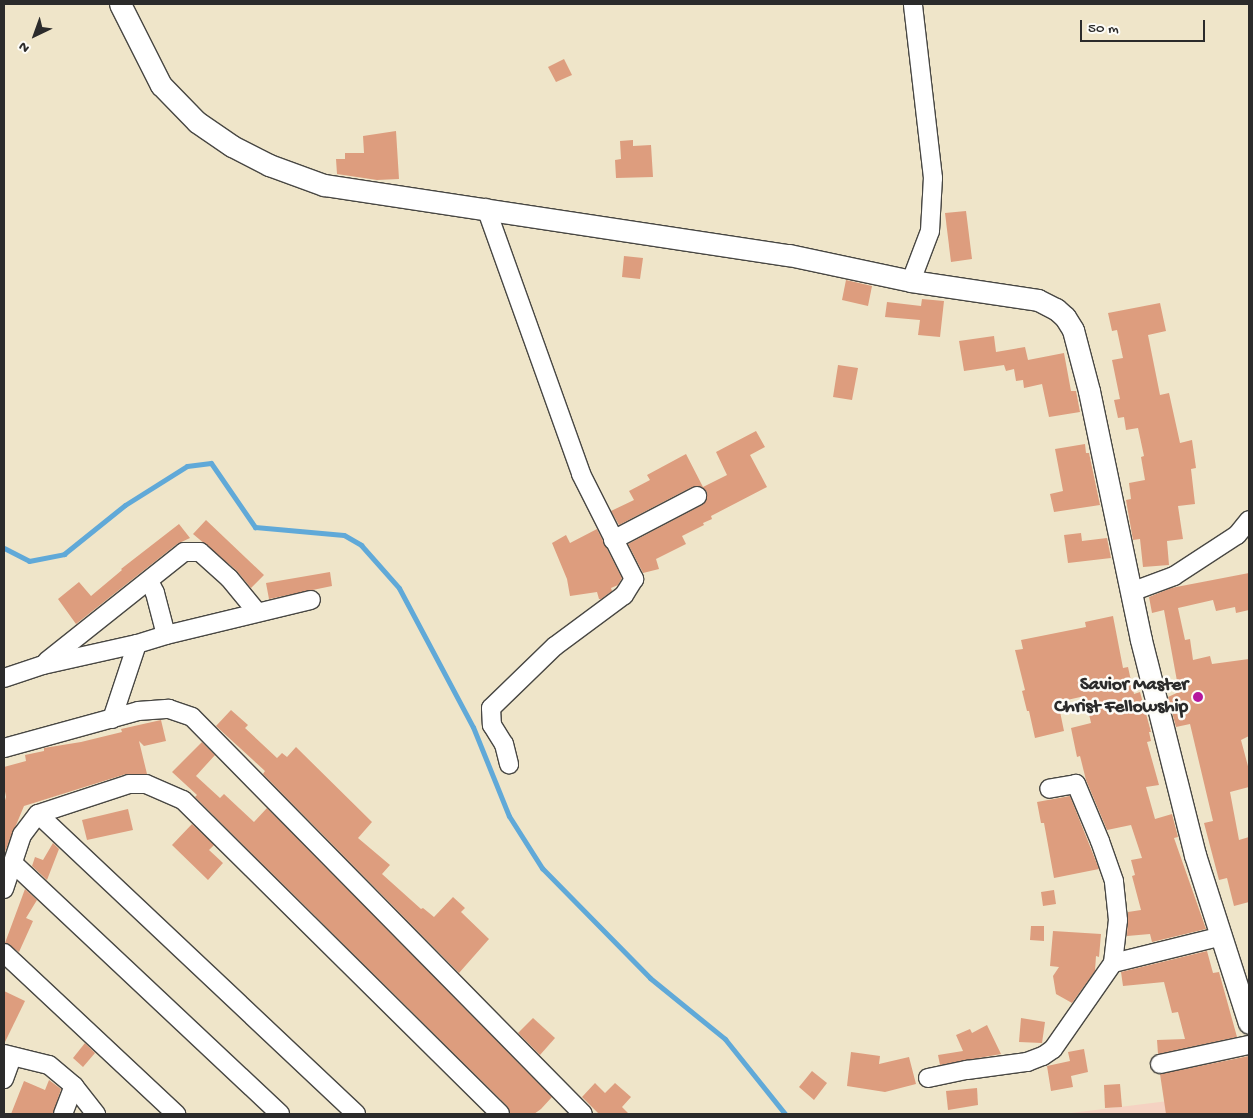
<!DOCTYPE html>
<style>
body{margin:0}
#map{position:relative;width:1253px;height:1118px;overflow:hidden;background:#efe5c9;font-family:"Gochi Hand",sans-serif}
div>[style]{position:absolute}
.built>*{inset:0;background:#f5d2c2}
.stream>*{height:5px;margin:-2.5px;padding:0 2.5px;transform-origin:2.5px;border-radius:2.5px;background:#60a9d8}
.building>*{inset:0;background:#dd9d7e}
.roads{filter:drop-shadow(1px 0 #484743) drop-shadow(-1px 0 #484743) drop-shadow(0 1px #484743) drop-shadow(0 -1px #484743)}
.minor>*{height:18px;margin:-9px;padding:0 9px;transform-origin:9px;border-radius:9px;background:#fff}
.tertiary>*{height:21px;margin:-10.5px;padding:0 10.5px;transform-origin:10.5px;border-radius:10.5px;background:#fff}
.dots>*{width:14px;height:14px;translate:-50% -50%;box-sizing:border-box;border:2px solid #fdfcf7;border-radius:50%}
span{translate:-50% -50%;white-space:nowrap;text-align:center;line-height:1.15;-webkit-text-stroke:5px #fdfcf7;paint-order:stroke}
.poi-label{font-size:19px;color:#2b2b2b;font-weight:700}
.right{translate:-100% -50%;text-align:right}
.frame{position:absolute;inset:0;border:5px solid #2b2b2b;pointer-events:none}
.north{position:absolute;left:10px;top:10px;width:50px;height:50px;-webkit-text-stroke:4px #fdfcf7;paint-order:stroke;rotate:222deg;font-size:14px;font-weight:700;line-height:20px;text-align:center;color:#2b2b2b}
.north::after{content:'';display:block;margin:auto;width:18px;height:22px;background:#2b2b2b;clip-path:polygon(50% 0,100% 100%,50% 72%,0 100%)}
.scale{position:absolute;left:1080px;top:20px;width:125px;height:22px;box-sizing:border-box;border:2px solid #2b2b2b;border-top:0;padding-left:6px;font-size:15px;line-height:18px;white-space:nowrap;color:#2b2b2b;-webkit-text-stroke:4px #fdfcf7;paint-order:stroke}
</style>
<div id="map">
<div class="built">
<div style="clip-path:polygon(1249px 1091px,1249px 1114px,1063px 1114px)"></div>
</div>
<div class="stream">
<div style="left:4px;top:548px;width:28px;rotate:27deg"></div>
<div style="left:29px;top:561px;width:36px;rotate:-11deg"></div>
<div style="left:64px;top:554px;width:78px;rotate:-38.8deg"></div>
<div style="left:125px;top:505px;width:73px;rotate:-32.2deg"></div>
<div style="left:187px;top:466px;width:24px;rotate:-7deg"></div>
<div style="left:211px;top:463px;width:78px;rotate:55.5deg"></div>
<div style="left:255px;top:527px;width:89px;rotate:5.1deg"></div>
<div style="left:344px;top:535px;width:20px;rotate:30deg"></div>
<div style="left:361px;top:545px;width:57px;rotate:48.5deg"></div>
<div style="left:399px;top:588px;width:157px;rotate:62deg"></div>
<div style="left:473px;top:727px;width:96px;rotate:68deg"></div>
<div style="left:509px;top:816px;width:62px;rotate:57.6deg"></div>
<div style="left:542px;top:868px;width:154px;rotate:45.5deg"></div>
<div style="left:650px;top:978px;width:97px;rotate:39.1deg"></div>
<div style="left:725px;top:1039px;width:96px;rotate:51.3deg"></div>
</div>
<div class="building">
<div style="clip-path:polygon(564px 59px,572px 75px,556px 82px,548px 67px)"></div>
<div style="clip-path:polygon(396px 131px,399px 179px,377px 180px,337px 174px,336px 159px,345px 159px,345px 153px,364px 153px,363px 136px)"></div>
<div style="clip-path:polygon(633px 140px,633px 146px,651px 145px,653px 177px,616px 178px,615px 160px,621px 159px,620px 141px)"></div>
<div style="clip-path:polygon(966px 211px,972px 259px,951px 262px,945px 213px)"></div>
<div style="clip-path:polygon(624px 256px,643px 258px,640px 279px,622px 277px)"></div>
<div style="clip-path:polygon(846px 280px,872px 286px,868px 306px,842px 300px)"></div>
<div style="clip-path:polygon(922px 299px,944px 301px,940px 337px,918px 335px,920px 320px,885px 317px,887px 302px,921px 306px)"></div>
<div style="clip-path:polygon(1160px 303px,1166px 331px,1148px 335px,1160px 395px,1169px 393px,1180px 443px,1192px 440px,1196px 468px,1191px 469px,1195px 504px,1178px 506px,1183px 539px,1167px 541px,1169px 565px,1143px 567px,1140px 539px,1133px 540px,1126px 500px,1131px 499px,1129px 483px,1145px 480px,1141px 457px,1144px 456px,1138px 428px,1126px 430px,1124px 417px,1118px 418px,1114px 400px,1120px 399px,1112px 360px,1123px 358px,1117px 330px,1112px 331px,1108px 313px)"></div>
<div style="clip-path:polygon(994px 336px,996px 352px,1025px 347px,1028px 360px,1064px 353px,1071px 391px,1076px 391px,1080px 412px,1049px 417px,1042px 384px,1024px 388px,1023px 380px,1016px 381px,1014px 369px,1006px 371px,1004px 365px,964px 371px,959px 341px)"></div>
<div style="clip-path:polygon(838px 365px,858px 368px,852px 400px,833px 397px)"></div>
<div style="clip-path:polygon(756px 431px,765px 447px,750px 455px,767px 487px,711px 516px,712px 519px,703px 523px,704px 525px,682px 536px,686px 544px,656px 559px,659px 569px,643px 573px,628px 544px,702px 505px,706px 501px,707px 492px,702px 487px,692px 487px,619px 525px,611px 511px,634px 500px,629px 491px,650px 480px,647px 475px,686px 454px,703px 487px,727px 475px,716px 452px)"></div>
<div style="clip-path:polygon(1085px 444px,1086px 453px,1089px 453px,1100px 505px,1054px 512px,1050px 494px,1063px 491px,1055px 449px)"></div>
<div style="clip-path:polygon(206px 520px,264px 575px,251px 588px,236px 570px,193px 534px)"></div>
<div style="clip-path:polygon(179px 524px,190px 538px,177px 544px,76px 624px,58px 599px,79px 582px,91px 596px,122px 570px,121px 569px)"></div>
<div style="clip-path:polygon(597px 529px,622px 578px,618px 585px,611px 588px,612px 591px,601px 599px,599px 599px,597px 592px,570px 596px,567px 579px,552px 543px,566px 535px,570px 543px)"></div>
<div style="clip-path:polygon(1081px 533px,1082px 541px,1107px 538px,1111px 558px,1068px 563px,1064px 535px)"></div>
<div style="clip-path:polygon(330px 572px,332px 586px,269px 599px,266px 583px)"></div>
<div style="clip-path:polygon(1249px 573px,1249px 610px,1236px 613px,1235px 607px,1216px 611px,1213px 600px,1178px 608px,1185px 640px,1190px 639px,1193px 660px,1210px 656px,1212px 664px,1249px 659px,1249px 736px,1241px 740px,1249px 770px,1249px 787px,1230px 792px,1239px 840px,1249px 837px,1249px 902px,1234px 906px,1227px 878px,1219px 880px,1204px 823px,1213px 821px,1190px 724px,1176px 727px,1168px 697px,1179px 692px,1164px 610px,1152px 613px,1149px 597px,1171px 588px)"></div>
<div style="clip-path:polygon(1113px 616px,1123px 668px,1128px 667px,1134px 694px,1140px 692px,1151px 732px,1149px 732px,1151px 741px,1147px 742px,1159px 785px,1146px 787px,1155px 819px,1172px 814px,1178px 837px,1174px 838px,1206px 929px,1152px 942px,1150px 934px,1127px 936px,1128px 912px,1141px 910px,1132px 876px,1135px 875px,1131px 860px,1142px 858px,1131px 825px,1107px 830px,1086px 780px,1080px 756px,1077px 757px,1071px 728px,1091px 723px,1085px 696px,1058px 702px,1064px 731px,1035px 738px,1029px 711px,1027px 711px,1022px 691px,1025px 690px,1015px 650px,1023px 649px,1021px 640px,1086px 627px,1085px 622px)"></div>
<div style="clip-path:polygon(231px 710px,248px 725px,245px 728px,277px 758px,282px 753px,287px 757px,296px 747px,372px 822px,358px 838px,390px 865px,382px 874px,421px 909px,423px 908px,434px 917px,453px 897px,465px 908px,461px 912px,489px 939px,459px 973px,263px 774px,265px 771px,216px 726px)"></div>
<div style="clip-path:polygon(161px 720px,166px 741px,144px 746px,139px 741px,147px 774px,126px 774px,24px 806px,4px 854px,4px 804px,6px 797px,4px 786px,4px 767px,26px 761px,25px 755px,44px 751px,44px 748px,81px 742px,122px 732px,121px 729px)"></div>
<div style="clip-path:polygon(202px 742px,215px 755px,196px 776px,220px 798px,224px 794px,254px 822px,267px 808px,552px 1097px,541px 1109px,534px 1114px,510px 1114px,507px 1106px,195px 797px,197px 795px,172px 772px)"></div>
<div style="clip-path:polygon(1070px 796px,1099px 869px,1054px 878px,1044px 823px,1041px 823px,1037px 802px)"></div>
<div style="clip-path:polygon(128px 809px,133px 830px,87px 840px,82px 820px)"></div>
<div style="clip-path:polygon(192px 824px,214px 845px,209px 850px,223px 863px,208px 880px,172px 845px)"></div>
<div style="clip-path:polygon(53px 843px,59px 849px,47px 880px,32px 866px,35px 857px,43px 860px)"></div>
<div style="clip-path:polygon(25px 889px,37px 900px,26px 918px,33px 921px,19px 952px,5px 943px)"></div>
<div style="clip-path:polygon(1054px 890px,1056px 904px,1043px 906px,1041px 892px)"></div>
<div style="clip-path:polygon(1031px 926px,1044px 926px,1044px 941px,1030px 940px)"></div>
<div style="clip-path:polygon(1053px 931px,1101px 934px,1099px 957px,1096px 956px,1095px 971px,1072px 1003px,1056px 994px,1053px 976px,1059px 967px,1050px 966px)"></div>
<div style="clip-path:polygon(1207px 951px,1213px 973px,1219px 972px,1237px 1037px,1158px 1054px,1157px 1040px,1185px 1039px,1178px 1012px,1172px 1013px,1164px 982px,1123px 986px,1121px 972px)"></div>
<div style="clip-path:polygon(4px 991px,25px 1001px,4px 1044px)"></div>
<div style="clip-path:polygon(533px 1018px,555px 1038px,540px 1055px,518px 1033px)"></div>
<div style="clip-path:polygon(1021px 1018px,1045px 1022px,1042px 1043px,1019px 1042px)"></div>
<div style="clip-path:polygon(987px 1025px,1001px 1054px,940px 1065px,938px 1055px,963px 1051px,956px 1035px,970px 1029px,972px 1033px)"></div>
<div style="clip-path:polygon(85px 1043px,95px 1053px,83px 1067px,73px 1058px)"></div>
<div style="clip-path:polygon(1084px 1049px,1088px 1072px,1071px 1076px,1073px 1087px,1051px 1091px,1047px 1066px,1070px 1061px,1068px 1052px)"></div>
<div style="clip-path:polygon(851px 1052px,880px 1056px,879px 1064px,909px 1057px,916px 1084px,885px 1092px,847px 1086px)"></div>
<div style="clip-path:polygon(1249px 1056px,1249px 1114px,1166px 1114px,1160px 1074px)"></div>
<div style="clip-path:polygon(812px 1071px,827px 1083px,814px 1100px,799px 1087px)"></div>
<div style="clip-path:polygon(49px 1080px,61px 1089px,53px 1114px,11px 1114px,24px 1081px,45px 1090px)"></div>
<div style="clip-path:polygon(595px 1083px,605px 1093px,615px 1083px,631px 1097px,622px 1107px,629px 1114px,599px 1114px,582px 1097px)"></div>
<div style="clip-path:polygon(1120px 1084px,1122px 1107px,1105px 1108px,1104px 1085px)"></div>
<div style="clip-path:polygon(977px 1088px,978px 1105px,948px 1110px,946px 1091px)"></div>
</div>
<div class="roads">
<div class="minor">
<div style="left:486px;top:208px;width:282px;rotate:70.3deg"></div>
<div style="left:581px;top:474px;width:118px;rotate:63.2deg"></div>
<div style="left:634px;top:579px;width:19px;rotate:122deg"></div>
<div style="left:624px;top:595px;width:86px;rotate:143.5deg"></div>
<div style="left:555px;top:646px;width:89px;rotate:135.9deg"></div>
<div style="left:491px;top:708px;width:17px;rotate:87deg"></div>
<div style="left:492px;top:725px;width:22px;rotate:58deg"></div>
<div style="left:504px;top:744px;width:21px;rotate:76deg"></div>
<div style="left:911px;top:281px;width:53px;rotate:-69.2deg"></div>
<div style="left:930px;top:231px;width:53px;rotate:-86.8deg"></div>
<div style="left:933px;top:178px;width:175px;rotate:-96.6deg"></div>
<div style="left:613px;top:540px;width:95px;rotate:-27.6deg"></div>
<div style="left:149px;top:581px;width:13px;rotate:63deg"></div>
<div style="left:155px;top:593px;width:43px;rotate:75.3deg"></div>
<div style="left:1131px;top:592px;width:46px;rotate:-20.4deg"></div>
<div style="left:1174px;top:576px;width:75px;rotate:-33.1deg"></div>
<div style="left:1237px;top:535px;width:19px;rotate:-51deg"></div>
<div style="left:47px;top:661px;width:175px;rotate:-38.5deg"></div>
<div style="left:184px;top:552px;width:16px"></div>
<div style="left:200px;top:552px;width:39px;rotate:42deg"></div>
<div style="left:229px;top:578px;width:44px;rotate:50.5deg"></div>
<div style="left:4px;top:678px;width:41px;rotate:-18.4deg"></div>
<div style="left:43px;top:665px;width:96px;rotate:-12.6deg"></div>
<div style="left:137px;top:644px;width:30px;rotate:-17deg"></div>
<div style="left:166px;top:635px;width:149px;rotate:-13.6deg"></div>
<div style="left:112px;top:719px;width:79px;rotate:-71.6deg"></div>
<div style="left:4px;top:748px;width:139px;rotate:-15.4deg"></div>
<div style="left:138px;top:711px;width:31px;rotate:-4deg"></div>
<div style="left:169px;top:709px;width:24px;rotate:19deg"></div>
<div style="left:192px;top:717px;width:557px;rotate:45.44deg"></div>
<div style="left:38px;top:814px;width:437px;rotate:43.3deg"></div>
<div style="left:14px;top:864px;width:365px;rotate:43.2deg"></div>
<div style="left:4px;top:889px;width:57px;rotate:-71.6deg"></div>
<div style="left:22px;top:835px;width:26px;rotate:-53deg"></div>
<div style="left:38px;top:814px;width:96px;rotate:-18.2deg"></div>
<div style="left:129px;top:784px;width:17px"></div>
<div style="left:146px;top:784px;width:40px;rotate:23.4deg"></div>
<div style="left:183px;top:800px;width:446px;rotate:44.7deg"></div>
<div style="left:4px;top:953px;width:236px;rotate:43.1deg"></div>
<div style="left:1113px;top:963px;width:112px;rotate:-13.9deg"></div>
<div style="left:4px;top:1054px;width:46px;rotate:13.7deg"></div>
<div style="left:49px;top:1065px;width:33px;rotate:40deg"></div>
<div style="left:74px;top:1086px;width:36px;rotate:52deg"></div>
<div style="left:1160px;top:1064px;width:91px;rotate:-12.1deg"></div>
<div style="left:928px;top:1078px;width:40px;rotate:-12deg"></div>
<div style="left:967px;top:1070px;width:61px;rotate:-7.6deg"></div>
<div style="left:1027px;top:1062px;width:17px;rotate:-21deg"></div>
<div style="left:1043px;top:1056px;width:12px;rotate:-35deg"></div>
<div style="left:1053px;top:1049px;width:105px;rotate:-55.1deg"></div>
<div style="left:1113px;top:963px;width:43px;rotate:-83.4deg"></div>
<div style="left:1118px;top:920px;width:39px;rotate:-96deg"></div>
<div style="left:1114px;top:881px;width:42px;rotate:-109.3deg"></div>
<div style="left:1100px;top:841px;width:62px;rotate:-112.8deg"></div>
<div style="left:1076px;top:784px;width:27px;rotate:170deg"></div>
<div style="left:4px;top:1079px;width:23px;rotate:-70deg"></div>
<div style="left:63px;top:1114px;width:30px;rotate:-69deg"></div>
</div>
<div class="tertiary">
<div style="left:120px;top:4px;width:91px;rotate:63.2deg"></div>
<div style="left:161px;top:85px;width:52px;rotate:45.8deg"></div>
<div style="left:197px;top:122px;width:42px;rotate:34.4deg"></div>
<div style="left:232px;top:146px;width:42px;rotate:27.2deg"></div>
<div style="left:269px;top:165px;width:59px;rotate:20deg"></div>
<div style="left:324px;top:185px;width:470px;rotate:8.6deg"></div>
<div style="left:789px;top:255px;width:125px;rotate:12deg"></div>
<div style="left:911px;top:281px;width:128px;rotate:8.5deg"></div>
<div style="left:1038px;top:300px;width:20px;rotate:27deg"></div>
<div style="left:1056px;top:309px;width:12px;rotate:42deg"></div>
<div style="left:1065px;top:317px;width:15px;rotate:58deg"></div>
<div style="left:1073px;top:330px;width:63px;rotate:75.3deg"></div>
<div style="left:1089px;top:391px;width:254px;rotate:78.2deg"></div>
<div style="left:1141px;top:640px;width:222px;rotate:75.9deg"></div>
<div style="left:1195px;top:855px;width:176px;rotate:72.2deg"></div>
</div>
</div>
<div class="dots">
<div style="left:1198px;top:697px;background:#b5179e"></div>
</div>
<div class="poi-label">
<span class="right" style="left:1188px;top:697px">Savior Master<br>Christ Fellowship</span>
</div>
<div class="frame"></div>
<div class="north">N</div>
<div class="scale">50 m</div>
</div>
